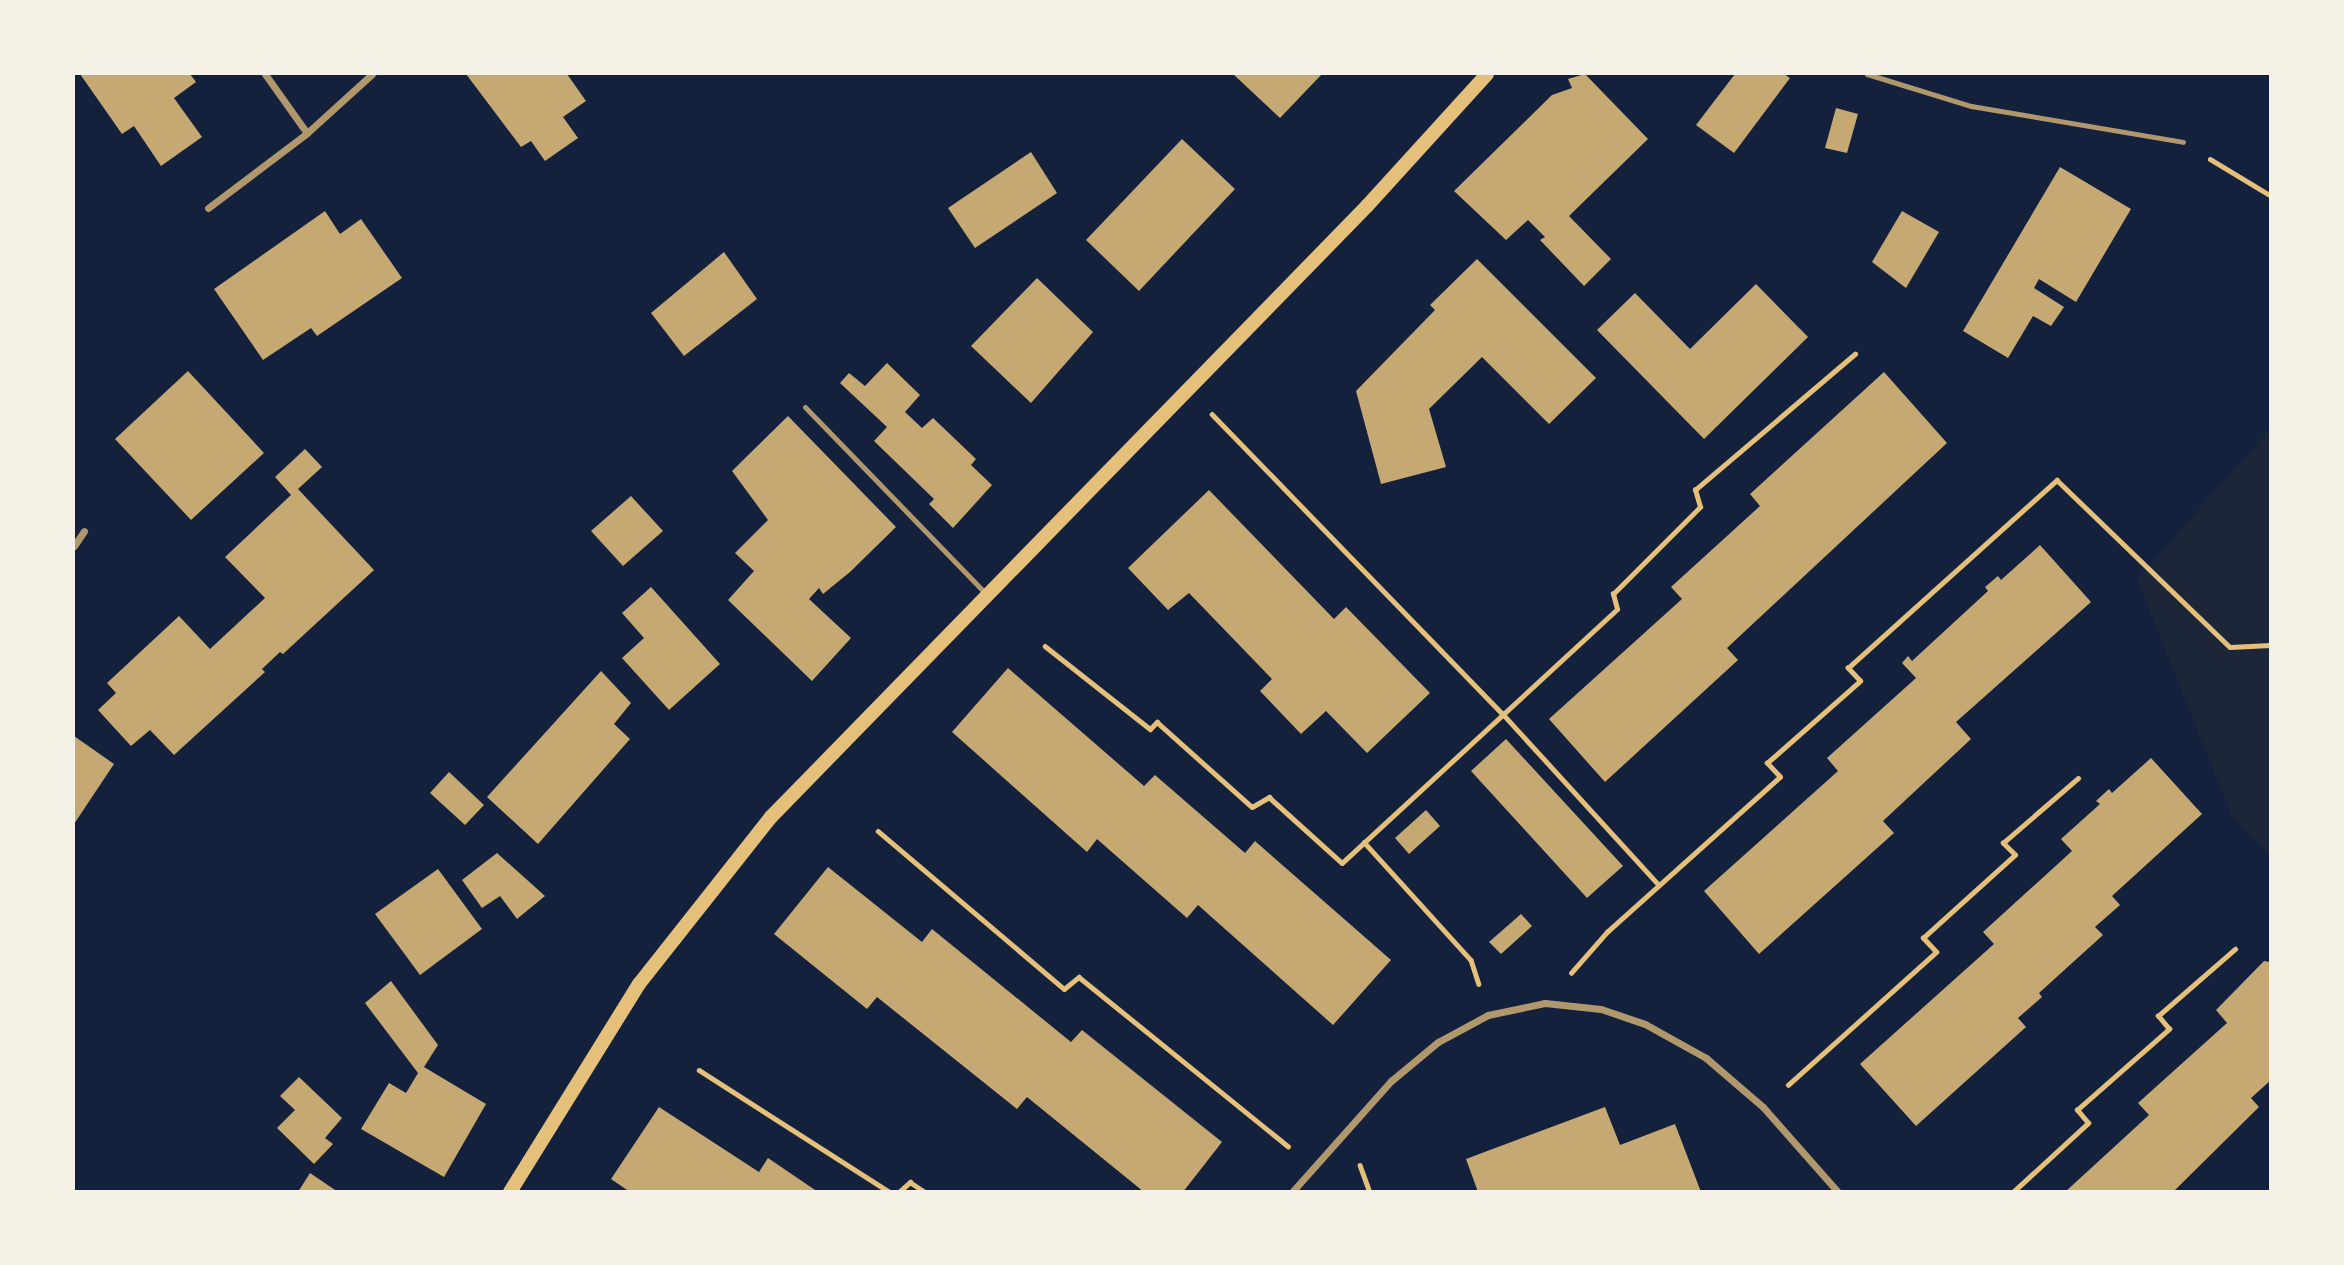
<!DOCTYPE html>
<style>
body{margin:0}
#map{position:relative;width:2344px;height:1265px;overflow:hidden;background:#14213d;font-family:Merriweather,serif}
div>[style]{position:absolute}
.green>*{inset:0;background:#1d2539}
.building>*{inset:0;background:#c6a872}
.path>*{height:4.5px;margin:-2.25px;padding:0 2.25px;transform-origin:2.25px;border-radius:2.25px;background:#e5c07b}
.service>*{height:5px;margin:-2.5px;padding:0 2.5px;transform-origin:2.5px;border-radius:2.5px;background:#b1986c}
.minor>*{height:7px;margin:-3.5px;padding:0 3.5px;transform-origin:3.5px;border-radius:3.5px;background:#b1986c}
.secondary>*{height:14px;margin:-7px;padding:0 7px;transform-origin:7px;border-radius:7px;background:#e5c07b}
span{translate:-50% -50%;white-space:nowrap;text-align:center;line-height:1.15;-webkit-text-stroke:7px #f6f1e7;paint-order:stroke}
.frame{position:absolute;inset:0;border:75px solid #f6f1e7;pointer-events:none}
</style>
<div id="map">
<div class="green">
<div style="clip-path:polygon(2270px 429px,2270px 857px,2231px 815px,2137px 579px)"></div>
</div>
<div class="building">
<div style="clip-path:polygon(80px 74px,190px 74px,196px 82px,174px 98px,202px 137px,161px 166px,134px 126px,122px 134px)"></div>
<div style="clip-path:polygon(466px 74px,567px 74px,586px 101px,563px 117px,578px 138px,545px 161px,531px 141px,521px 147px)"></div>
<div style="clip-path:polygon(1233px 74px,1322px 74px,1280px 118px)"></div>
<div style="clip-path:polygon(1585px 74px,1648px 139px,1569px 216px,1611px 259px,1584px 286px,1540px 240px,1545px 237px,1528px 220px,1506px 240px,1454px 191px,1552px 95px,1572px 88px,1568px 79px)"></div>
<div style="clip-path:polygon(1735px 74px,1784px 74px,1790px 78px,1734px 153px,1696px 125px)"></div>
<div style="clip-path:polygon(1836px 108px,1858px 114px,1847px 153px,1825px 148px)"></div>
<div style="clip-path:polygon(1182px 139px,1235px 189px,1139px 291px,1086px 240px)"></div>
<div style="clip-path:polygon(1031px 152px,1057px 193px,975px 248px,948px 208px)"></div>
<div style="clip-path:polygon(2060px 167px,2131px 209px,2076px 302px,2039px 279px,2034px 288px,2064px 307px,2051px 326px,2033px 316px,2008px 358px,1963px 331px)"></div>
<div style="clip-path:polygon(325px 211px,340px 234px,361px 219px,402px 278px,317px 336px,311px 328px,263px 360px,214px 289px)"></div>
<div style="clip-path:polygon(1902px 211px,1939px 232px,1906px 288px,1872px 262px)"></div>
<div style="clip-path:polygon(724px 252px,757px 299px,684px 356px,651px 313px)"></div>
<div style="clip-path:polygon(1477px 259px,1596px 378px,1549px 424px,1482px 357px,1429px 409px,1446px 467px,1381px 484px,1356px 391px,1435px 310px,1430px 305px)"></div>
<div style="clip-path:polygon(1037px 278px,1093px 332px,1031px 403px,971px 346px)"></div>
<div style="clip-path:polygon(1756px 284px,1808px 337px,1704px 439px,1597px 330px,1635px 293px,1690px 349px)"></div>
<div style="clip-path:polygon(887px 363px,920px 395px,905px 412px,922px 428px,933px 418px,976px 459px,971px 465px,992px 485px,953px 528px,929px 504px,934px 499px,874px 441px,887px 427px,840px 383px,849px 373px,865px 386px)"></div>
<div style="clip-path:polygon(188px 371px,264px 453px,191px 520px,115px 439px)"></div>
<div style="clip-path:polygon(1884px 372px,1947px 443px,1727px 648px,1738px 660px,1605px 782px,1549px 719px,1682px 599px,1671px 587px,1760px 506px,1750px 494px)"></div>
<div style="clip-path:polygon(788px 416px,896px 527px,850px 572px,823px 594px,819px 588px,809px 599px,851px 638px,812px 681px,728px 600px,754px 571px,735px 553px,768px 520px,732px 471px)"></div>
<div style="clip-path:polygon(305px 449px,322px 467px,298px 489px,374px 570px,283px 654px,280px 652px,262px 669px,265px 672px,174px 755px,150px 730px,131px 746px,98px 710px,116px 693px,107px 683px,179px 616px,210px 649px,265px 598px,225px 557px,291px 495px,275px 477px)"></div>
<div style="clip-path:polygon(1209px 490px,1334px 619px,1346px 607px,1430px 693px,1367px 753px,1326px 711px,1301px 734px,1260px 691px,1272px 679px,1189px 593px,1168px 610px,1128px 568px)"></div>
<div style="clip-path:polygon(631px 496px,663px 531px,623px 566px,591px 531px)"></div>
<div style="clip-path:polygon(2040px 545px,2091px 602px,1956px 722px,1971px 739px,1883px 821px,1894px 833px,1759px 954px,1704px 891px,1838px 771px,1827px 758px,1916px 678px,1902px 663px,1908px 656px,1912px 661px,1988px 591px,1985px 587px,1998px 576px,2001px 580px)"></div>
<div style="clip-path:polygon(651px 587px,720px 664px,669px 710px,622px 658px,644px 638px,622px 613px)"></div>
<div style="clip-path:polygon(1008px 668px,1144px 786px,1155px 775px,1245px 853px,1255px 841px,1391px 960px,1333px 1025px,1198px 905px,1187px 918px,1097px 839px,1087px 852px,952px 732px)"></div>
<div style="clip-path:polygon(601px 671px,631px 703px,614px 724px,630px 739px,538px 844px,487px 797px)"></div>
<div style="clip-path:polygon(74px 736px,114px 764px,74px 824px)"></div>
<div style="clip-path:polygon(1506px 739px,1623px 866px,1587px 898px,1471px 771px)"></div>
<div style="clip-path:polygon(2151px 758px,2202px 814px,2112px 896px,2120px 905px,2095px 927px,2103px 935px,2039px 993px,2042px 997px,2018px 1018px,2026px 1027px,1916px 1126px,1860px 1064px,1994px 944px,1983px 932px,2072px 851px,2061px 839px,2100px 804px,2096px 801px,2109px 789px,2112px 793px)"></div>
<div style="clip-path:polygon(449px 772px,484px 805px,465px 825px,430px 793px)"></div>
<div style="clip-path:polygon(1426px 810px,1440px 826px,1409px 854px,1395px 838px)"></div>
<div style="clip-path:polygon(497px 853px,545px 896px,517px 919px,500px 896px,482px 908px,462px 880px)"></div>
<div style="clip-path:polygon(828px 867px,922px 942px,932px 929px,1071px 1042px,1082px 1030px,1222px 1142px,1183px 1192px,1144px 1192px,1027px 1097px,1017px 1109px,877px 997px,867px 1009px,774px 934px)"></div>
<div style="clip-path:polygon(438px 869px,482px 929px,420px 975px,375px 914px)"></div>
<div style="clip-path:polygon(1521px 914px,1532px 926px,1501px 954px,1489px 942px)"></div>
<div style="clip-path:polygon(2264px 961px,2270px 962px,2270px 1081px,2251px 1098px,2259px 1107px,2173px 1192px,2065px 1192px,2149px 1115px,2138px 1103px,2227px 1023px,2216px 1010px)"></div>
<div style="clip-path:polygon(391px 981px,438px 1045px,424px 1067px,486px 1104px,444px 1177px,361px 1129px,389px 1083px,406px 1093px,418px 1073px,365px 1003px)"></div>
<div style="clip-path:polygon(299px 1077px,342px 1118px,325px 1138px,333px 1144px,314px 1164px,277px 1128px,295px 1110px,280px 1096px)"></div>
<div style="clip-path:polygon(659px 1107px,759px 1172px,768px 1158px,818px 1192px,630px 1192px,611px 1179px)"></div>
<div style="clip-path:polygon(1605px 1107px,1620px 1145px,1675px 1124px,1701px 1192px,1478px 1192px,1466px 1159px)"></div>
<div style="clip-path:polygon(310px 1173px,338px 1192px,298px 1192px)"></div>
</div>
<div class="path">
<div style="left:2210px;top:159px;width:70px;rotate:31deg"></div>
<div style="left:1212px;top:414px;width:417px;rotate:45.9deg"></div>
<div style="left:1502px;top:713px;width:233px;rotate:47.6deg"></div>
<div style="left:1045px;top:646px;width:134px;rotate:38.3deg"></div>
<div style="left:1150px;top:729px;width:10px;rotate:-45deg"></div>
<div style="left:1157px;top:722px;width:127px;rotate:41.8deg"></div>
<div style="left:1252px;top:807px;width:20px;rotate:-30deg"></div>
<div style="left:1269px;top:797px;width:98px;rotate:42.1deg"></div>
<div style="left:1342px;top:863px;width:374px;rotate:-42.7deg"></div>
<div style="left:1617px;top:609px;width:16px;rotate:-105deg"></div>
<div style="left:1613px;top:594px;width:123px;rotate:-45deg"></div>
<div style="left:1700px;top:507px;width:18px;rotate:-106deg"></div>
<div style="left:1695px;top:490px;width:210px;rotate:-40.4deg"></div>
<div style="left:878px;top:831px;width:244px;rotate:40.3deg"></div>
<div style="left:1064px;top:989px;width:19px;rotate:-39deg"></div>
<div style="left:1079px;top:977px;width:269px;rotate:39deg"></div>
<div style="left:1364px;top:842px;width:159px;rotate:47.8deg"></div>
<div style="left:1471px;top:960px;width:25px;rotate:72deg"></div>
<div style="left:1571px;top:973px;width:55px;rotate:-48.7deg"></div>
<div style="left:1607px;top:932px;width:232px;rotate:-41.9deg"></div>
<div style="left:1780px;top:777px;width:19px;rotate:-133deg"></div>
<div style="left:1767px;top:763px;width:124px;rotate:-41.4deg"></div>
<div style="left:1860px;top:681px;width:18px;rotate:-133deg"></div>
<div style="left:1848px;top:668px;width:281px;rotate:-42deg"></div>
<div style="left:2057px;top:480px;width:240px;rotate:44deg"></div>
<div style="left:2230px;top:647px;width:40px;rotate:-2.9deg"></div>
<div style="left:699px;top:1070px;width:227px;rotate:32.6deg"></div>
<div style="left:1788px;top:1085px;width:199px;rotate:-41.9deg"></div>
<div style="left:1936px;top:952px;width:19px;rotate:-133deg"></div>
<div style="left:1923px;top:938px;width:124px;rotate:-42.1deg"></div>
<div style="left:2015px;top:855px;width:17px;rotate:-135deg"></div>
<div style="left:2003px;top:843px;width:99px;rotate:-40.9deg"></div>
<div style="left:1360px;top:1165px;width:29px;rotate:70deg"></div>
<div style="left:899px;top:1192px;width:15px;rotate:-42deg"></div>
<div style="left:910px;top:1182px;width:18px;rotate:34deg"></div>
<div style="left:2013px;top:1192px;width:102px;rotate:-42.6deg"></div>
<div style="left:2088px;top:1123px;width:17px;rotate:-130deg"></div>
<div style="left:2077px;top:1110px;width:123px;rotate:-41.4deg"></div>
<div style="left:2169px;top:1029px;width:17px;rotate:-130deg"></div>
<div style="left:2158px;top:1016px;width:102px;rotate:-41deg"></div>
</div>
<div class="service">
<div style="left:1867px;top:74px;width:109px;rotate:17.1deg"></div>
<div style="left:1971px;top:106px;width:215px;rotate:9.6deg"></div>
<div style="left:805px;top:407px;width:260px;rotate:45.9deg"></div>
</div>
<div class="minor">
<div style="left:265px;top:74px;width:72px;rotate:54.6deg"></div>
<div style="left:208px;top:208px;width:124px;rotate:-37.1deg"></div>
<div style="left:307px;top:133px;width:88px;rotate:-42.2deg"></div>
<div style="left:74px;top:546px;width:18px;rotate:-56deg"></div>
<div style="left:1292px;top:1192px;width:149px;rotate:-48.3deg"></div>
<div style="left:1391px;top:1081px;width:61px;rotate:-39.7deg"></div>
<div style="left:1438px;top:1042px;width:57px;rotate:-28.4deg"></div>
<div style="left:1488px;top:1015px;width:58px;rotate:-11.9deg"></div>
<div style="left:1545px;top:1003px;width:56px;rotate:6.1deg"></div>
<div style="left:1601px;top:1009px;width:46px;rotate:18.8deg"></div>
<div style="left:1645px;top:1024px;width:70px;rotate:29.1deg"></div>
<div style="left:1706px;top:1058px;width:75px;rotate:40.7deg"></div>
<div style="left:1763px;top:1107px;width:113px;rotate:48.6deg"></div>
</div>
<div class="secondary">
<div style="left:510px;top:1192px;width:245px;rotate:-58.2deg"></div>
<div style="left:639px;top:984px;width:213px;rotate:-51.7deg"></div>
<div style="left:771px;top:817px;width:854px;rotate:-45.71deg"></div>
<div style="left:1367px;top:206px;width:178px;rotate:-47.7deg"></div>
</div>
<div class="frame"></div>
</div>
